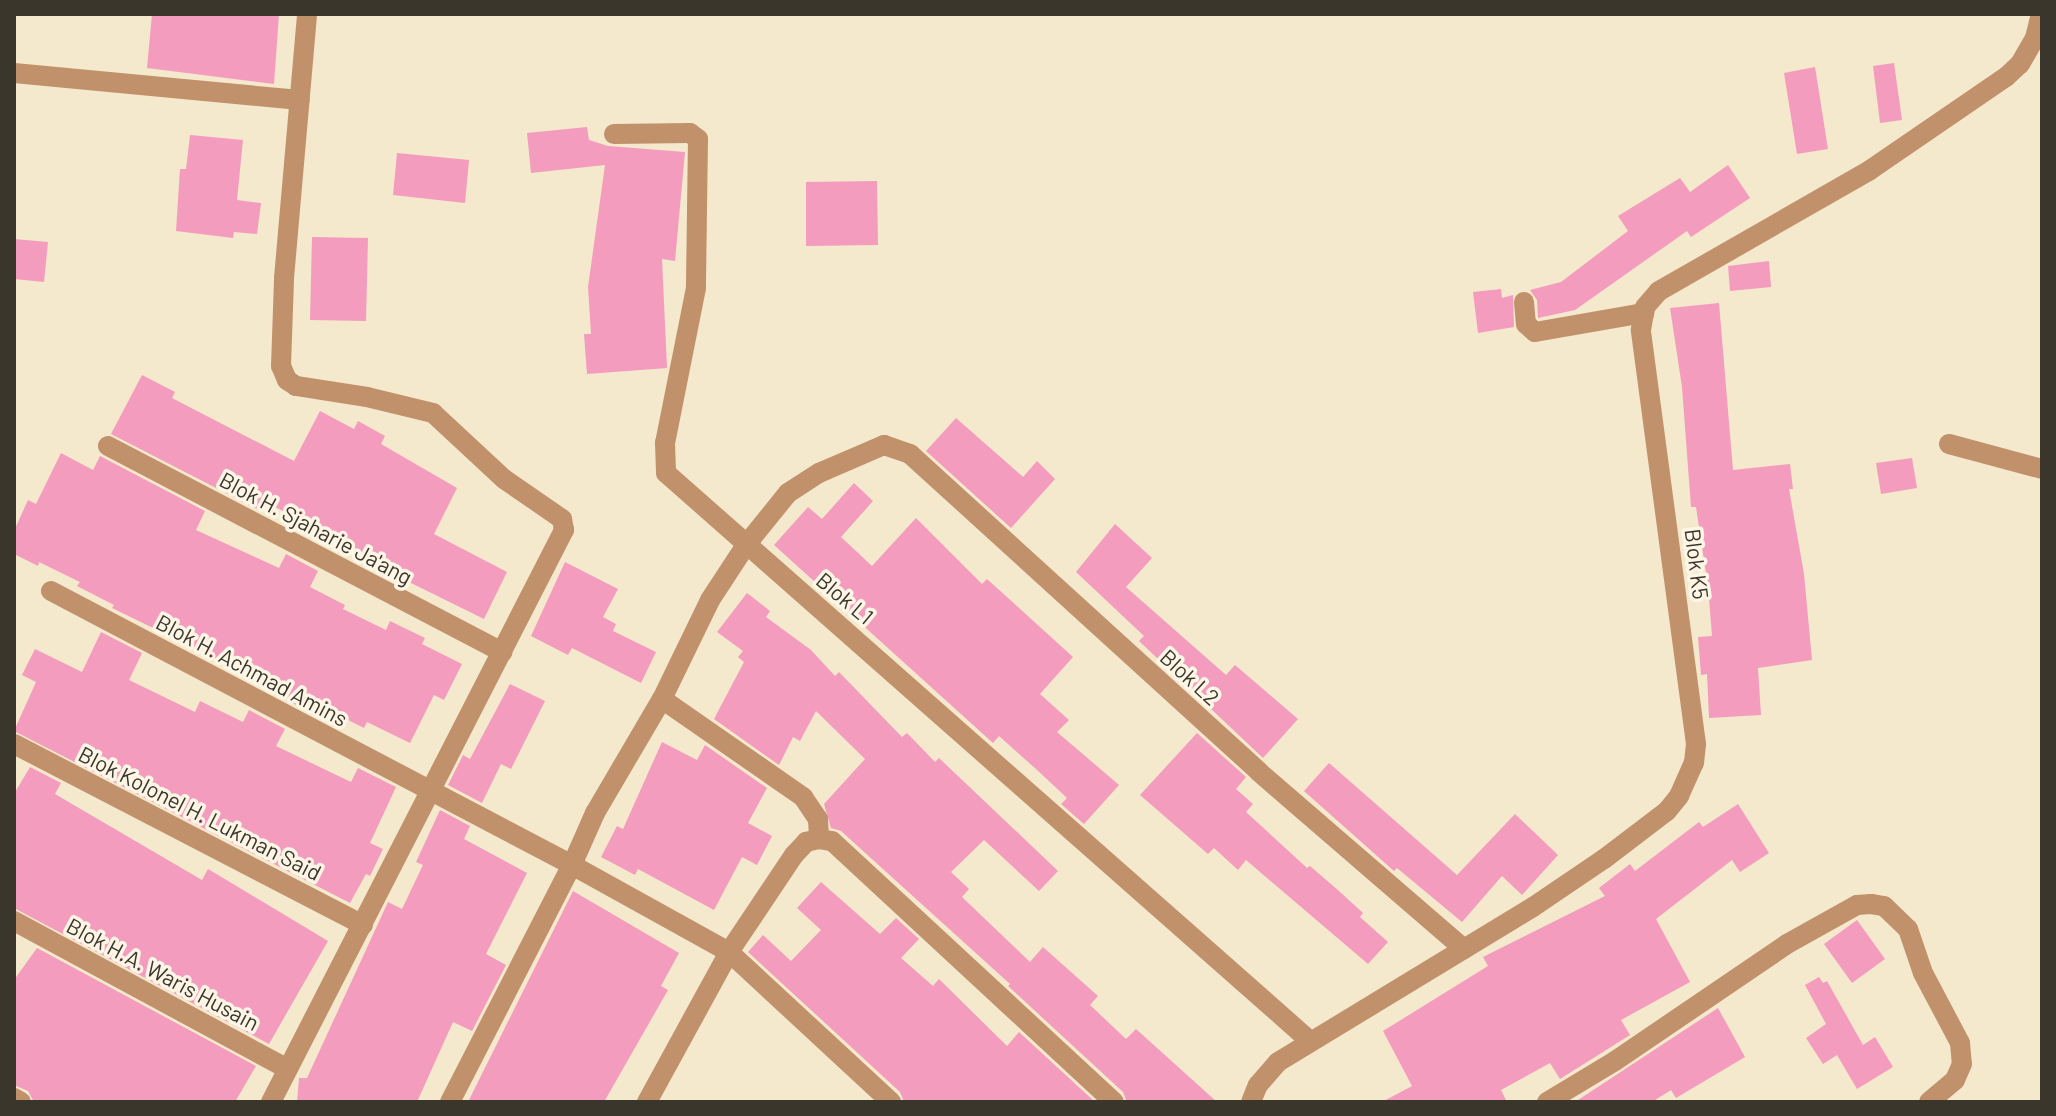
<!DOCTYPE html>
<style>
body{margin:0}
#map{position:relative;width:2056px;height:1116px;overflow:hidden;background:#f4e8cd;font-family:Barlow,sans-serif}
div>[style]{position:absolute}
.building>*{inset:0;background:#f39cbe}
.minor>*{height:20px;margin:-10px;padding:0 10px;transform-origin:10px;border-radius:10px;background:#c1916c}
span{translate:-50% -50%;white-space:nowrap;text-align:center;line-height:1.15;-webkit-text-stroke:7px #fdf6e6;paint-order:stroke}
.street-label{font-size:22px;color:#3b362c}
.frame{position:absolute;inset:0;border:16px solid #3b362c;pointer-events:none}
</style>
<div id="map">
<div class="building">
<div style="clip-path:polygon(152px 14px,279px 14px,274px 84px,147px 68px)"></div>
<div style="clip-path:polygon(1894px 63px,1902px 120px,1880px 123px,1873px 66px)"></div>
<div style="clip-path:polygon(1815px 67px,1828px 149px,1797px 154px,1784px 73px)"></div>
<div style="clip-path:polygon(587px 127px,589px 140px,608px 146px,685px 152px,675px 261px,662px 259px,667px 368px,587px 374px,584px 334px,591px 334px,588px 287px,605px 165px,531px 173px,527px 133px)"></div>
<div style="clip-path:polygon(190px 135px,243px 140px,237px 200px,261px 203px,257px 234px,234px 232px,233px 238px,176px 231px,180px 169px,186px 169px)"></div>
<div style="clip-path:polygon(397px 153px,469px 160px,465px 203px,393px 195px)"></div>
<div style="clip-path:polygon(1728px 165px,1750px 198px,1691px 237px,1687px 231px,1575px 310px,1538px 318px,1537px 300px,1530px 290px,1561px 282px,1628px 231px,1618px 216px,1680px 178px,1690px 192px)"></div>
<div style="clip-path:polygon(877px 181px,878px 245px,806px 246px,806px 182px)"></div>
<div style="clip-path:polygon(312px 237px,368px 238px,366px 321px,310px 320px)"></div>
<div style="clip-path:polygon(14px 239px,48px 242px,44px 282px,14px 279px)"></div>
<div style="clip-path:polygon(1769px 261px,1771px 287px,1730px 291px,1728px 266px)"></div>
<div style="clip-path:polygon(1501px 289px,1502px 298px,1513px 295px,1514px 327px,1478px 333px,1473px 292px)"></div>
<div style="clip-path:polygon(1719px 303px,1733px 470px,1790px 464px,1793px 489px,1789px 489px,1804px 574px,1812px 660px,1758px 668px,1761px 715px,1709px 718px,1707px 674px,1701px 675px,1698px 637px,1712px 636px,1708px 586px,1696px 507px,1691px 507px,1682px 387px,1670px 308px)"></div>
<div style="clip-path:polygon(142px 375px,175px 392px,172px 398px,294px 461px,320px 411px,354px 429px,358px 421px,385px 436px,381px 444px,457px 488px,434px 534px,507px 572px,484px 619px,407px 581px,405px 585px,374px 569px,377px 564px,333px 541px,330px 547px,298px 531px,303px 521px,261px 500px,257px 509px,111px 434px)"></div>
<div style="clip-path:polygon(956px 418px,1023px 477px,1037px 461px,1055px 479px,1011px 528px,926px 451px)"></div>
<div style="clip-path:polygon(61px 453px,93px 470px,100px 456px,205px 511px,196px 530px,279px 568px,286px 554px,318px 571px,310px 587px,345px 605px,343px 609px,386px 630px,390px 621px,425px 638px,422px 644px,462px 664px,444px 700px,434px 695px,410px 743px,367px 722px,364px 728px,300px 696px,296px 705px,229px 665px,112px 608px,114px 605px,77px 586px,80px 582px,39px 562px,38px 566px,14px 554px,14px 531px,28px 500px,36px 504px)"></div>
<div style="clip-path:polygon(1912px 458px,1917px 488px,1881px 494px,1876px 463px)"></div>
<div style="clip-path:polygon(854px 483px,873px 501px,841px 537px,872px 566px,916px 518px,982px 584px,987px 579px,1073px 657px,1040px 694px,1069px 720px,1057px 732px,1119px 785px,1084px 824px,1061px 804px,1067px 798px,1036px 769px,999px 736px,993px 743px,774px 545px,808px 507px,822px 519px)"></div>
<div style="clip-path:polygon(1115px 524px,1152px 558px,1126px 587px,1226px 675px,1235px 665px,1298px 719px,1263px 758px,1139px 641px,1144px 636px,1076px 572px)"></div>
<div style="clip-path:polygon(565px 562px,618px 589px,603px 617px,616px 624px,613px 631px,656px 652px,641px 683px,572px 648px,568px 655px,531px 636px)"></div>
<div style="clip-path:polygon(747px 593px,770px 611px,766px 617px,811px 650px,835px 676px,839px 672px,902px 737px,907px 733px,935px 762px,939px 758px,1058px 871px,1039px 891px,984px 840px,951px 872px,969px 889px,962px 897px,1030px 962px,1043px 947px,1098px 996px,1090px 1005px,1126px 1039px,1136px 1029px,1217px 1102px,1127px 1102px,1123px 1092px,1008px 986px,1010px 984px,841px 831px,831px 828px,824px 804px,865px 759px,816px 711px,800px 741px,793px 737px,779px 765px,714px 719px,744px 662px,738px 657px,743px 651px,717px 632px)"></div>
<div style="clip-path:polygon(101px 632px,142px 653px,129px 680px,195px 712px,200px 701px,243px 722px,249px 710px,285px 729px,276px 746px,351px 782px,358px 768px,396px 787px,370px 843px,383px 849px,370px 876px,366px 874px,350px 903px,14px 731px,36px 682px,22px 675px,35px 649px,82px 672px)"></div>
<div style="clip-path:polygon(510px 684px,545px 701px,511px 769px,501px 764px,482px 803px,448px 785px,463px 755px,470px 759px)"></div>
<div style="clip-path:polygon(1197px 733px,1246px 777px,1236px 789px,1253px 804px,1246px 812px,1307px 868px,1310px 866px,1339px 891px,1363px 913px,1360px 917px,1388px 942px,1368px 964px,1246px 860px,1238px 870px,1214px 848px,1208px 854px,1140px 795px)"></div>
<div style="clip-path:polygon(662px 742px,697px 760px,705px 745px,767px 788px,748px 823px,772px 836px,757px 865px,742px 857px,714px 910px,638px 869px,635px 875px,601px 857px,617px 826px,623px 829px)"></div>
<div style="clip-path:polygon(1329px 763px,1457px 875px,1515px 814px,1558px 855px,1522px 895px,1502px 876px,1462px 922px,1397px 868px,1394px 871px,1304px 791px)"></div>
<div style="clip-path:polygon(30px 767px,61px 783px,55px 794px,202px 880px,208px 869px,328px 941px,269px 1044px,14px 908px,14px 794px)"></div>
<div style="clip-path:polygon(1738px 804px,1769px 853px,1740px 872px,1732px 860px,1656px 919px,1690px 982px,1621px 1020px,1630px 1035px,1560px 1079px,1550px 1063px,1501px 1090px,1507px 1102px,1382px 1102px,1412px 1086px,1383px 1031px,1488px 966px,1483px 957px,1605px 896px,1599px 888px,1630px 864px,1635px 871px,1699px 822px,1703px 827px)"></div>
<div style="clip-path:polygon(440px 810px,470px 826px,464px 839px,527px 873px,486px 954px,506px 965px,472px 1031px,453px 1022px,417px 1102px,297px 1102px,299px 1078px,307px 1078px,388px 902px,402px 909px,423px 865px,416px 862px)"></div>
<div style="clip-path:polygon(821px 882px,880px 934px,896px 918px,919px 939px,901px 958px,933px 986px,939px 979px,1007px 1046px,1019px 1032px,1095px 1102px,904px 1102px,900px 1092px,748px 952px,763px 935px,791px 961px,821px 930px,797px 908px)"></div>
<div style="clip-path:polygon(573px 891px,679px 953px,661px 986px,668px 990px,604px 1102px,468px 1102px)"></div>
<div style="clip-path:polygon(1857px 920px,1885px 959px,1852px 983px,1824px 944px)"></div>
<div style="clip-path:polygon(37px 948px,256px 1066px,235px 1102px,34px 1102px,28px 1091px,14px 1085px,14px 980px)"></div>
<div style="clip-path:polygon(1819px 977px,1823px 983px,1827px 981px,1863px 1045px,1875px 1037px,1893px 1067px,1857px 1089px,1837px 1055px,1823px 1064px,1806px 1038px,1826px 1024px,1805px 985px)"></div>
<div style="clip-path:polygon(1718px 1008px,1745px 1057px,1676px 1098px,1671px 1090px,1652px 1102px,1575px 1102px)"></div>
</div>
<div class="minor">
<div style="left:14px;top:73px;width:287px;rotate:5.4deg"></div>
<div style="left:614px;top:134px;width:76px;rotate:-0.8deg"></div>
<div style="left:690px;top:133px;width:10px;rotate:37deg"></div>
<div style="left:698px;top:139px;width:149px;rotate:90.8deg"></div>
<div style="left:696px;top:288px;width:158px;rotate:101.3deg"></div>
<div style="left:665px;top:443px;width:30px;rotate:88deg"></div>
<div style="left:666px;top:473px;width:859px;rotate:41.41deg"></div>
<div style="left:1524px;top:302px;width:22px;rotate:85deg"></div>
<div style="left:1526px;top:324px;width:12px;rotate:42deg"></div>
<div style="left:1535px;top:332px;width:111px;rotate:-9.9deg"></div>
<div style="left:1949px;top:444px;width:96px;rotate:15deg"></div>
<div style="left:108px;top:446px;width:445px;rotate:27.6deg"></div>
<div style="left:51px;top:591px;width:589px;rotate:27.74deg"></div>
<div style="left:572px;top:865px;width:179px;rotate:29deg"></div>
<div style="left:729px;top:952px;width:221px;rotate:42.8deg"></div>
<div style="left:662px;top:699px;width:172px;rotate:34.8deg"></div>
<div style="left:803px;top:797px;width:27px;rotate:56deg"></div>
<div style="left:818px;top:819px;width:20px;rotate:87deg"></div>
<div style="left:14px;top:744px;width:393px;rotate:27.4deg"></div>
<div style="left:14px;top:921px;width:311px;rotate:28.4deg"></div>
<div style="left:14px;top:1098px;width:8px;rotate:30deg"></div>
<div style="left:271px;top:1102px;width:643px;rotate:-62.88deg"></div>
<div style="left:564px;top:530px;width:11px;rotate:-100deg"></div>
<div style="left:562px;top:519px;width:70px;rotate:-145.4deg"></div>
<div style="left:504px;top:479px;width:97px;rotate:-137.1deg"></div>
<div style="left:433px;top:413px;width:68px;rotate:-166.4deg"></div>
<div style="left:367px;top:397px;width:72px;rotate:-171.2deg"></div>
<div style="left:296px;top:386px;width:11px;rotate:-146deg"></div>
<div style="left:287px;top:380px;width:15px;rotate:-113deg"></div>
<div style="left:281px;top:366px;width:88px;rotate:-88deg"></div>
<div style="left:284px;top:278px;width:265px;rotate:-85deg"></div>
<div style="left:450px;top:1102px;width:267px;rotate:-62.8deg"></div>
<div style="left:572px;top:865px;width:57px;rotate:-66.1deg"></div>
<div style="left:595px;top:813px;width:132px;rotate:-59.6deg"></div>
<div style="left:662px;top:699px;width:110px;rotate:-64.1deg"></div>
<div style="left:710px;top:600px;width:66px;rotate:-56.8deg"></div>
<div style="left:746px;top:545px;width:67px;rotate:-51.1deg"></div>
<div style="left:788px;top:493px;width:37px;rotate:-33deg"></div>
<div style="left:819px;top:473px;width:71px;rotate:-23.3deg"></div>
<div style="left:884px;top:445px;width:28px;rotate:19deg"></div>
<div style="left:910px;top:454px;width:472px;rotate:42.3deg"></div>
<div style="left:1259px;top:772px;width:271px;rotate:40.8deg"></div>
<div style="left:647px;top:1102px;width:171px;rotate:-61.3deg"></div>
<div style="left:729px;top:952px;width:117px;rotate:-56.2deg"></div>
<div style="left:794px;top:855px;width:18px;rotate:-47deg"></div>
<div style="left:806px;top:842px;width:13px;rotate:-13deg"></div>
<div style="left:819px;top:839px;width:13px;rotate:9deg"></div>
<div style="left:832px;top:841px;width:384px;rotate:42.8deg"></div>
<div style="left:1251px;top:1102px;width:18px;rotate:-68deg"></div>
<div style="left:1258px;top:1085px;width:30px;rotate:-49deg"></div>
<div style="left:1278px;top:1062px;width:298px;rotate:-31.3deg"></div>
<div style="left:1533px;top:907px;width:86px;rotate:-34.1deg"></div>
<div style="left:1604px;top:859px;width:79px;rotate:-37.3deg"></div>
<div style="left:1667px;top:811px;width:19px;rotate:-51deg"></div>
<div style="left:1679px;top:796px;width:36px;rotate:-66deg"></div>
<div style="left:1694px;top:763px;width:19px;rotate:-84deg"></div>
<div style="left:1696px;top:744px;width:418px;rotate:-97.6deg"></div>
<div style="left:1641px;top:330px;width:23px;rotate:-80deg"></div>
<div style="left:1645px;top:307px;width:21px;rotate:-49deg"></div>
<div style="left:1659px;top:291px;width:243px;rotate:-29.8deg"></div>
<div style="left:1870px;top:170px;width:165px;rotate:-34.4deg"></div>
<div style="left:2006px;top:77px;width:19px;rotate:-43deg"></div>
<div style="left:2020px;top:64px;width:30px;rotate:-60deg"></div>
<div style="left:2035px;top:38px;width:25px;rotate:-76deg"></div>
<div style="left:1547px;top:1102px;width:79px;rotate:-31.1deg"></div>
<div style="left:1615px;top:1061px;width:208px;rotate:-34.2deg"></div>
<div style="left:1787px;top:944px;width:80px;rotate:-29.1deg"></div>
<div style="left:1857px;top:905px;width:14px;rotate:-4deg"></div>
<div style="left:1871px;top:904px;width:13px;rotate:9deg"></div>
<div style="left:1884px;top:906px;width:33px;rotate:44deg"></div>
<div style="left:1908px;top:929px;width:46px;rotate:71.2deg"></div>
<div style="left:1923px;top:973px;width:79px;rotate:62.1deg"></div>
<div style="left:1960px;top:1043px;width:21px;rotate:85deg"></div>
<div style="left:1962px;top:1064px;width:17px;rotate:114deg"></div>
<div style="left:1955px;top:1080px;width:34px;rotate:140deg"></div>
</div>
<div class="street-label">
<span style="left:316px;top:528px;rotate:28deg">Blok H. Sjaharie Ja'ang</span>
<span style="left:1697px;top:564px;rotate:83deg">Blok K5</span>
<span style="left:845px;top:598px;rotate:40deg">Blok L1</span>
<span style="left:252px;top:670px;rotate:28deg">Blok H. Achmad Amins</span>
<span style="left:1190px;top:677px;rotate:42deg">Blok L2</span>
<span style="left:200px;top:813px;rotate:27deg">Blok Kolonel H. Lukman Said</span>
<span style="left:163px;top:974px;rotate:28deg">Blok H.A. Waris Husain</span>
</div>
<div class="frame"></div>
</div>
